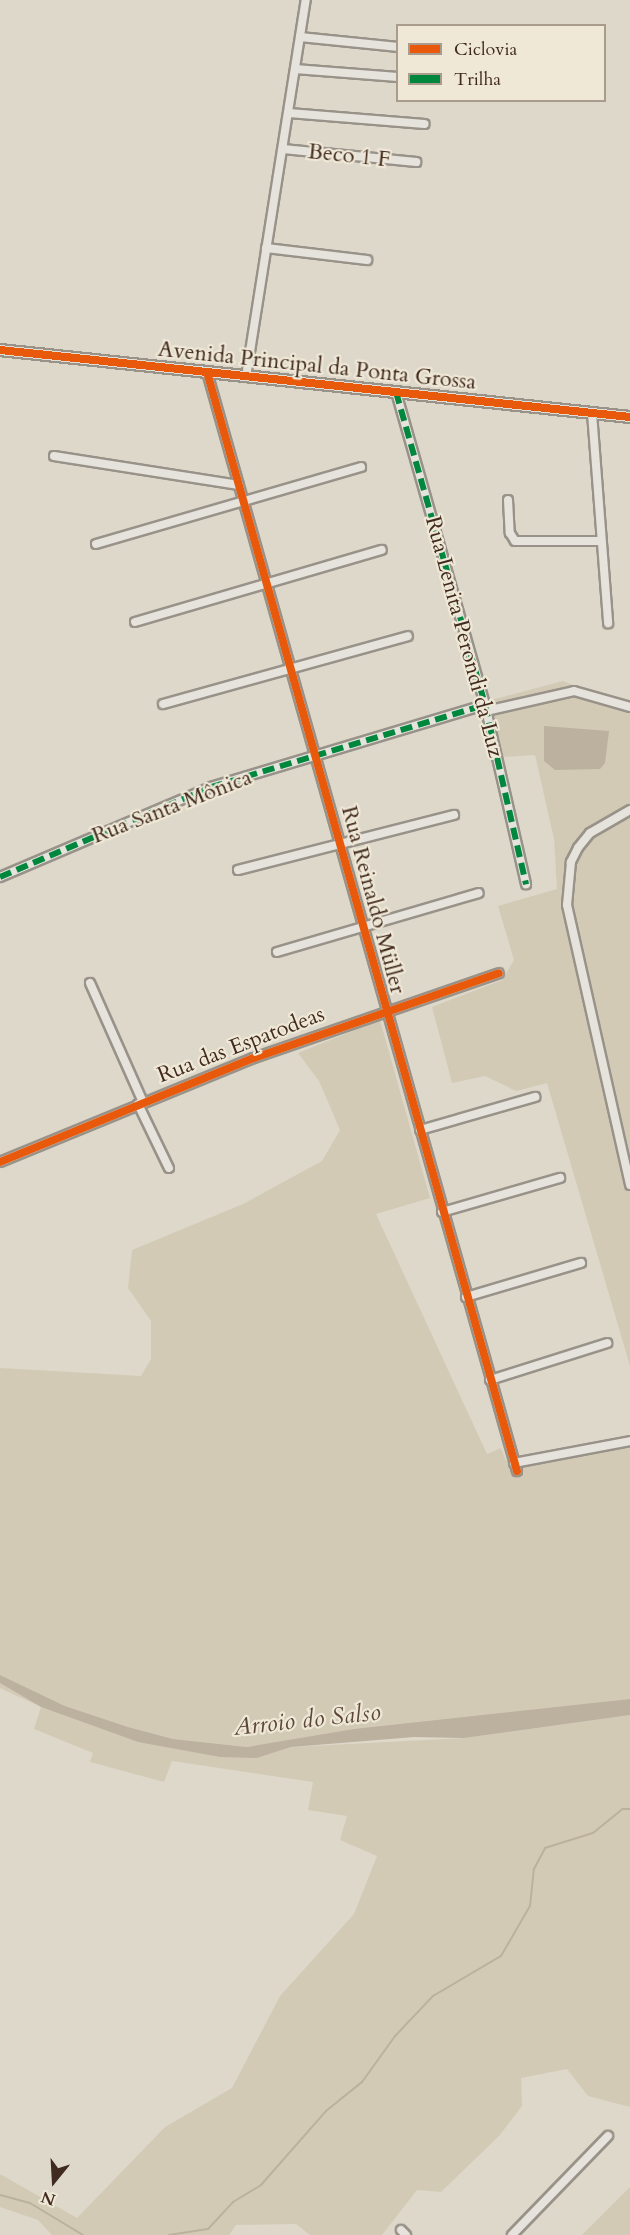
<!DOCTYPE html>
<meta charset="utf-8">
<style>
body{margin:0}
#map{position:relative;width:630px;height:2235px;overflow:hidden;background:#ded8ca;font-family:Cardo,serif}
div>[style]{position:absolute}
.green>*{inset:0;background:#d3cab6}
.water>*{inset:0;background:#bcb09e}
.stream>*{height:2px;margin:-1px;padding:0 1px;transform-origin:1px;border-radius:1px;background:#bcb09e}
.roads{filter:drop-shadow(2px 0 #989289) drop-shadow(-2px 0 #989289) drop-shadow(0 2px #989289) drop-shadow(0 -2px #989289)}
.minor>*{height:8px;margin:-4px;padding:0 4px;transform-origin:4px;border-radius:4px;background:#e6e3dc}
.major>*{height:10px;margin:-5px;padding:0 5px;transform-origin:5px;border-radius:5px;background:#e1ded6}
.quiet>*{height:6px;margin-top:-3px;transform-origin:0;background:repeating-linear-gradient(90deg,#00873e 0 12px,transparent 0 18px)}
.cycleway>*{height:8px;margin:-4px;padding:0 4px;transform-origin:4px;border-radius:4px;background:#e8590c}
span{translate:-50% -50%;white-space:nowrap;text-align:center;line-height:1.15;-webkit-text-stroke:4.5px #efe8d7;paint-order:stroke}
.street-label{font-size:22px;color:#412a1f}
.water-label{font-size:24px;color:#5c473a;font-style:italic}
.legend{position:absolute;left:396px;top:24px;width:210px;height:78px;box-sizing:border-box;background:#efe8d7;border:2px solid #a99c8d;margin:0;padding:8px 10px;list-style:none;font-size:18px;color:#412a1f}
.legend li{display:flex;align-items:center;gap:12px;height:30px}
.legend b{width:30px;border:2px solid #a99c8d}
.north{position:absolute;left:24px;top:2151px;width:60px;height:60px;-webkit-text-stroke:4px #efe8d7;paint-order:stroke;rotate:198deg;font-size:16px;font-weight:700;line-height:24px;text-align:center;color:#412a1f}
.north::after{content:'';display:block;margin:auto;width:21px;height:27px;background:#412a1f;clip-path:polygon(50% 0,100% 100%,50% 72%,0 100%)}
</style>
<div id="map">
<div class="green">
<div style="clip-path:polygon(563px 681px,630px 708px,630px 1366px,547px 1083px,516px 1091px,485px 1076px,452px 1083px,432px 1007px,502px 980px,514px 960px,498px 906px,557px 889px,554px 839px,535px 755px,502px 757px,491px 700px)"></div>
<div style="clip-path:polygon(380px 1020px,430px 1198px,376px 1214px,487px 1454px,501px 1448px,506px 1461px,630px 1437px,630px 1699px,247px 1747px,173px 1739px,128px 1727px,65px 1706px,0 1675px,0 1368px,141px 1376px,151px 1359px,151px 1321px,128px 1288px,132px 1250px,243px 1204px,322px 1161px,340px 1130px,319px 1081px,298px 1053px)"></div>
<div style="clip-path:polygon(0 1683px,41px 1707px,138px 1742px,257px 1758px,291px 1747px,464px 1738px,630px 1715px,630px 2107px,588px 2096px,567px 2069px,521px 2078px,522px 2106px,499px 2136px,441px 2192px,417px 2190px,382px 2235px,310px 2235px,296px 2224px,236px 2225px,229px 2235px,52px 2235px,38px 2220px,0 2207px,0 2174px,77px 2218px,165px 2127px,232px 2088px,280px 1996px,354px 1914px,377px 1856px,340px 1840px,347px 1816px,308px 1810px,313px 1782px,172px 1761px,164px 1782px,90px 1762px,93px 1753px,34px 1729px,41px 1707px,0 1688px)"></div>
<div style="clip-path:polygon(630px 2187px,630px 2235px,582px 2235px)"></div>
</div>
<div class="water">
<div style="clip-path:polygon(544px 726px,609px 731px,605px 763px,600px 769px,555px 770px,544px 761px)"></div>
<div style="clip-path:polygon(0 1675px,65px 1706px,128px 1727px,173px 1739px,247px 1747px,354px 1729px,630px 1699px,630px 1715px,464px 1738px,414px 1737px,291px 1747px,257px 1758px,220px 1757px,138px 1742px,41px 1707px,0 1683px)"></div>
</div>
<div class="stream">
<div style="left:0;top:2195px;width:31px;rotate:15deg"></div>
<div style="left:30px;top:2203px;width:62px;rotate:31.1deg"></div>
<div style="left:169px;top:2235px;width:39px;rotate:-9deg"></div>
<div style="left:208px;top:2229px;width:37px;rotate:-47deg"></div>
<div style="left:233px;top:2202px;width:33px;rotate:-31deg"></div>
<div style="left:261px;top:2185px;width:98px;rotate:-48.7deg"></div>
<div style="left:326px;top:2111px;width:46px;rotate:-38.9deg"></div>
<div style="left:362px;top:2082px;width:57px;rotate:-54.3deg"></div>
<div style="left:395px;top:2036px;width:55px;rotate:-46.5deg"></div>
<div style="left:433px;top:1996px;width:79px;rotate:-30.5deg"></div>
<div style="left:501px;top:1956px;width:58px;rotate:-59.9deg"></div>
<div style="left:530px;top:1906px;width:37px;rotate:-84deg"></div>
<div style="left:534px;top:1869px;width:24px;rotate:-62deg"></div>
<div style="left:545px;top:1848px;width:50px;rotate:-17.4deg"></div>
<div style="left:593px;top:1833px;width:38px;rotate:-39deg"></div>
<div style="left:623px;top:1809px;width:7px"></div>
</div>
<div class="roads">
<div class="minor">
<div style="left:300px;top:37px;width:99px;rotate:5.8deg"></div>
<div style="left:295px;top:69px;width:103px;rotate:4.4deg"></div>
<div style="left:289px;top:113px;width:136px;rotate:4.6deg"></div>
<div style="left:283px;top:149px;width:134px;rotate:5.6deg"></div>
<div style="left:266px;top:248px;width:102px;rotate:6.8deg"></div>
<div style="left:207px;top:372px;width:1142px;rotate:74.25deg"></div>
<div style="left:246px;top:377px;width:382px;rotate:-81deg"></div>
<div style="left:396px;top:392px;width:325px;rotate:74.1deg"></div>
<div style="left:485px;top:705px;width:184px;rotate:77.1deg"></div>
<div style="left:592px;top:413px;width:211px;rotate:85.6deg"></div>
<div style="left:54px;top:456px;width:187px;rotate:8.9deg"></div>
<div style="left:508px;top:500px;width:33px;rotate:87deg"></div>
<div style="left:510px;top:533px;width:9px;rotate:58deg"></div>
<div style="left:515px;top:541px;width:83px"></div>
<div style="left:96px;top:544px;width:276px;rotate:-16.2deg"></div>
<div style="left:135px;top:622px;width:257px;rotate:-16.3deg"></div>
<div style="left:163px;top:704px;width:254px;rotate:-15.5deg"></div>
<div style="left:486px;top:711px;width:90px;rotate:-12.8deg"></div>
<div style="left:574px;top:691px;width:58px;rotate:15.9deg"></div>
<div style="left:630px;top:810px;width:46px;rotate:150.1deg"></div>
<div style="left:590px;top:833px;width:19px;rotate:129deg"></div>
<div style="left:578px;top:848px;width:16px;rotate:117deg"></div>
<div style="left:571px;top:862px;width:43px;rotate:95.3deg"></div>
<div style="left:567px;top:905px;width:287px;rotate:77.3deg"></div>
<div style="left:238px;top:870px;width:223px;rotate:-14.3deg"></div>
<div style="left:0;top:877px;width:229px;rotate:-23.1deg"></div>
<div style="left:211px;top:787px;width:286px;rotate:-16.7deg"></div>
<div style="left:277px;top:952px;width:210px;rotate:-16.3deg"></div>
<div style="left:90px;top:983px;width:130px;rotate:66deg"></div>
<div style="left:138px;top:1104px;width:71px;rotate:64.2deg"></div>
<div style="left:420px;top:1130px;width:120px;rotate:-16deg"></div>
<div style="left:0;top:1162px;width:274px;rotate:-22.3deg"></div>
<div style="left:254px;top:1058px;width:259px;rotate:-19.1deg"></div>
<div style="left:442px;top:1212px;width:123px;rotate:-16.1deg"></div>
<div style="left:466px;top:1297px;width:120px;rotate:-16.5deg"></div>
<div style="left:490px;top:1380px;width:123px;rotate:-17.5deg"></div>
<div style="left:514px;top:1463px;width:118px;rotate:-10.7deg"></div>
<div style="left:401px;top:2230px;width:7px;rotate:45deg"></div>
<div style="left:512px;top:2235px;width:138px;rotate:-45.9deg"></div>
</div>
<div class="major">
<div style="left:0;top:350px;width:634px;rotate:6.07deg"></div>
</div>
</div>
<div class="quiet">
<div style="left:396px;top:392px;width:325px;rotate:74.1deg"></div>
<div style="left:485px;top:705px;width:184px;rotate:77.1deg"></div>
<div style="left:0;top:877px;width:229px;rotate:-23.1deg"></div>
<div style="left:211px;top:787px;width:286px;rotate:-16.7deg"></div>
</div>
<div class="cycleway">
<div style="left:0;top:350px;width:634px;rotate:6.07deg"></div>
<div style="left:207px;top:372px;width:1142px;rotate:74.25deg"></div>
<div style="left:0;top:1162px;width:274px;rotate:-22.3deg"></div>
<div style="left:254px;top:1058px;width:259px;rotate:-19.1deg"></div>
</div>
<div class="street-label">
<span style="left:349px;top:156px;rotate:6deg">Beco 1 F</span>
<span style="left:317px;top:366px;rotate:6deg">Avenida Principal da Ponta Grossa</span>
<span style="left:464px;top:637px;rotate:75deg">Rua Lenita Perondi da Luz</span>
<span style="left:172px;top:807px;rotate:-21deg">Rua Santa Mônica</span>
<span style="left:373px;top:900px;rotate:75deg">Rua Reinaldo Müller</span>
<span style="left:241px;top:1045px;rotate:-21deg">Rua das Espatodeas</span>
</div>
<div class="water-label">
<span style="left:307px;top:1720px;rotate:-6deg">Arroio do Salso</span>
</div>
<ul class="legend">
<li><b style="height:8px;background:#e8590c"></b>Ciclovia</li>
<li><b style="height:8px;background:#00873e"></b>Trilha</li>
</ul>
<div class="north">N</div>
</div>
